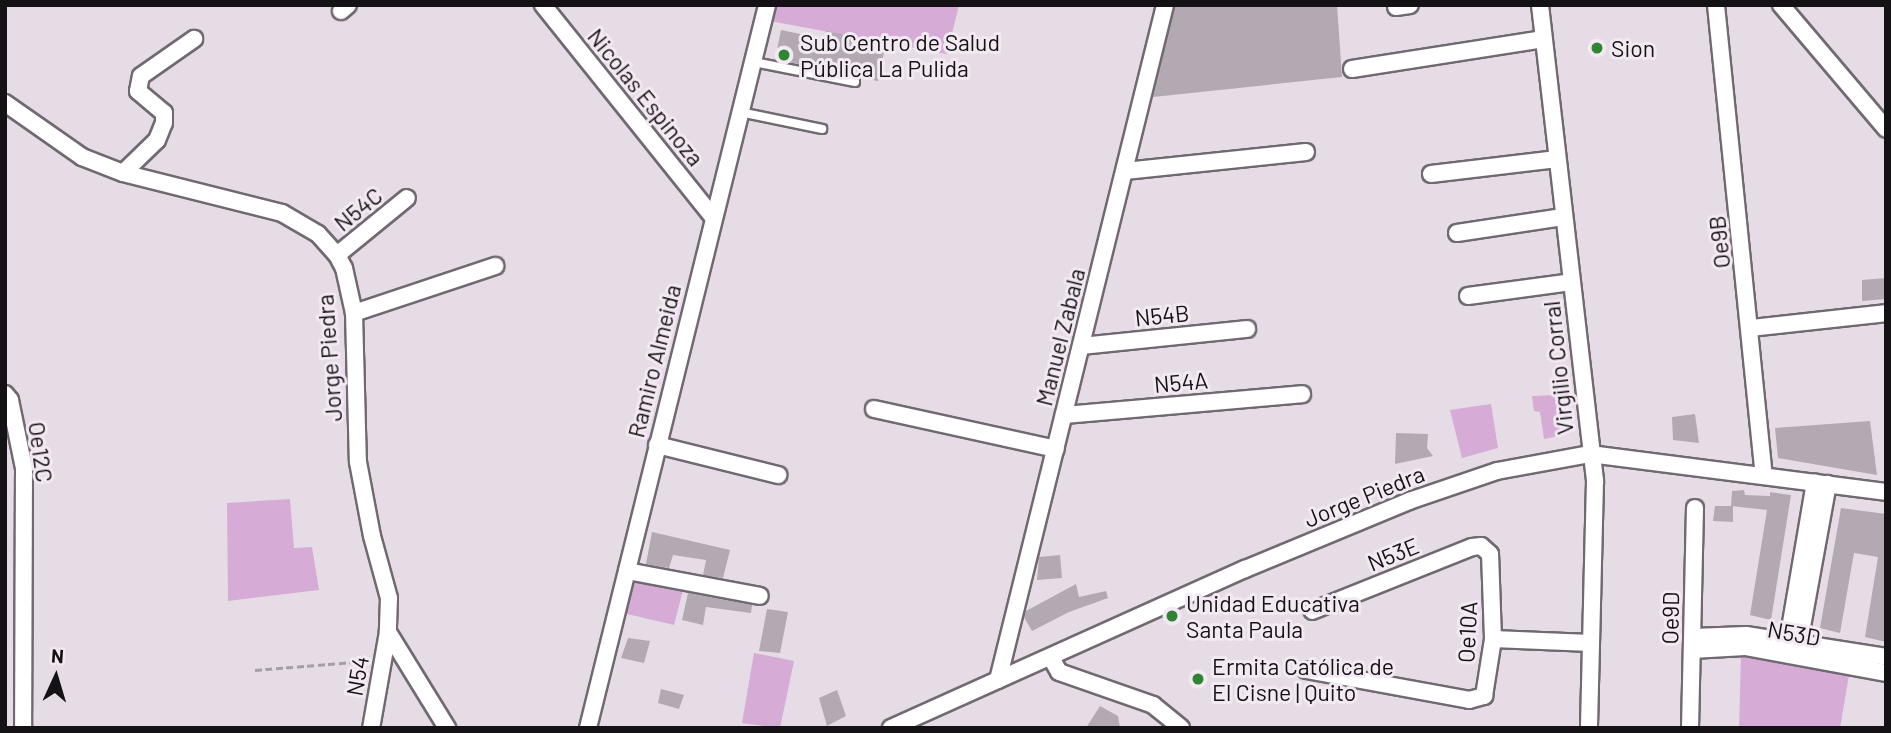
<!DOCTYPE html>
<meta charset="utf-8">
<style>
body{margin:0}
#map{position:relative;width:1891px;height:733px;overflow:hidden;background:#e6dce6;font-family:Barlow,sans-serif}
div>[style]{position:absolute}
.green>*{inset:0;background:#d6abd5}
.building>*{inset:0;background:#b3a9b3}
.path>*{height:2.5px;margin-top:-1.25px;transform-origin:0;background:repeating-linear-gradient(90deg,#a69ea6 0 7px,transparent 0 10.5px)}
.roads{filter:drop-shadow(2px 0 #716971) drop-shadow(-2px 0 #716971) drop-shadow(0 2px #716971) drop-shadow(0 -2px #716971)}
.service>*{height:8px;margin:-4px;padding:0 4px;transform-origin:4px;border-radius:4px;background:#fff}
.minor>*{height:16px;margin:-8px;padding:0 8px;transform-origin:8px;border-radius:8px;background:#fff}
.dots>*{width:19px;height:19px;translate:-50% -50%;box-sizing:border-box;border:4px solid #f3e9f3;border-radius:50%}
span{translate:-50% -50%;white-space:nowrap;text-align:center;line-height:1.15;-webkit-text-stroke:6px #f3e9f3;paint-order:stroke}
.poi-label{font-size:23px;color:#151215}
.left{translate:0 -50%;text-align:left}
.street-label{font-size:23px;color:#151215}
.frame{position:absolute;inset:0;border:7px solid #151215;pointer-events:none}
.north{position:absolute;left:21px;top:642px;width:70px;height:70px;-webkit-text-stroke:5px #f3e9f3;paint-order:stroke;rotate:4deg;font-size:19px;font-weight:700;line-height:28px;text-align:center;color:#151215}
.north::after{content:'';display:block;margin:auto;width:24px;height:32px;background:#151215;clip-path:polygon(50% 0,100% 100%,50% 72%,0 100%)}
</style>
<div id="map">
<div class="green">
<div style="clip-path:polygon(774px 5px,959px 5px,947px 54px,770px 21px)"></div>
<div style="clip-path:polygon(1556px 395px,1564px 435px,1544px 439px,1540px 412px,1534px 411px,1532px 396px)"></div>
<div style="clip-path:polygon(1491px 404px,1498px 448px,1462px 458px,1450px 410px)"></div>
<div style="clip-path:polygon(290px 499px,294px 548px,312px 547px,319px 590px,228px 601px,227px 503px)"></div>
<div style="clip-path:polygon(632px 576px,683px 590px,674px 625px,623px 613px)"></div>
<div style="clip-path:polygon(754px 653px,794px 661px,780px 728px,742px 723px)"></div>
<div style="clip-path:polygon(1741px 656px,1849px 675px,1840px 728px,1739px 728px)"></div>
</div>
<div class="building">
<div style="clip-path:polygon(1175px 5px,1337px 5px,1342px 77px,1153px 97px)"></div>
<div style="clip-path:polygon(781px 30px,824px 39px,826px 31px,886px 43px,878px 81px,775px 59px)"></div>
<div style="clip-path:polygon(1886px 278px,1886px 299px,1862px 301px,1862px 280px)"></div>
<div style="clip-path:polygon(1695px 414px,1699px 443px,1673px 440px,1672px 417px)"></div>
<div style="clip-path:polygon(1870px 421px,1877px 475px,1778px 458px,1775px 428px)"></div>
<div style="clip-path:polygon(1396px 433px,1428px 434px,1427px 448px,1433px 456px,1395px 464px)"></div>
<div style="clip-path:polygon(1744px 490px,1745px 495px,1770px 496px,1770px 492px,1791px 495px,1771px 620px,1750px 615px,1767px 510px,1731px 506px,1732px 491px)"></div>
<div style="clip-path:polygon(1715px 506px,1733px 506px,1733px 522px,1713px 521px)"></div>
<div style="clip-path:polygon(1841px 508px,1886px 514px,1886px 642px,1865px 637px,1878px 557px,1854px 553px,1840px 633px,1820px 628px)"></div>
<div style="clip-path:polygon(652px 532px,730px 550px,723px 578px,703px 575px,706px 560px,673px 555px,669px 568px,646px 564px)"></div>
<div style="clip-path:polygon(1060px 555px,1062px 578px,1037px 580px,1039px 557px)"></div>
<div style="clip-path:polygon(1076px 584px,1079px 597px,1106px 591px,1108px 598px,1069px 612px,1032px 631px,1024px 617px,1026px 611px)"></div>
<div style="clip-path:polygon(688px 593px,752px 605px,751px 613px,706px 607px,703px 625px,682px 620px)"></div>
<div style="clip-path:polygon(767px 609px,788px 612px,780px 653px,759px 651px)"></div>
<div style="clip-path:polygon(628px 638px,650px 641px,644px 663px,621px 658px)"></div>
<div style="clip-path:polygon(661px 689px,684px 695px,679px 709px,658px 703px)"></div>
<div style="clip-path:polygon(837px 690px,846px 716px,827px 726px,819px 698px)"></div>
<div style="clip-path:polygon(1100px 706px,1118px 716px,1120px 728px,1086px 728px)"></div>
</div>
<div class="path">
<div style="left:255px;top:670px;width:111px;rotate:-4.6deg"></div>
</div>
<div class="roads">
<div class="service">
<div style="left:754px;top:62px;width:103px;rotate:11.2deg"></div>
<div style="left:740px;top:112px;width:84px;rotate:11.7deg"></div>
</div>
<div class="minor">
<div style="left:543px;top:5px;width:272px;rotate:51.3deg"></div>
<div style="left:1540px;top:5px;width:479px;rotate:83.4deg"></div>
<div style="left:1595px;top:481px;width:247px;rotate:91.4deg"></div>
<div style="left:1716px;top:5px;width:472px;rotate:84.2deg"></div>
<div style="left:1781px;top:5px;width:162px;rotate:49.7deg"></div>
<div style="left:1396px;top:7px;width:14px;rotate:-8deg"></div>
<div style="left:341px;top:11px;width:9px;rotate:-41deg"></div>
<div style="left:1352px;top:69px;width:194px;rotate:-8.9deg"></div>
<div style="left:5px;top:103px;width:94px;rotate:35deg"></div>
<div style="left:82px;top:157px;width:44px;rotate:21.3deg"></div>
<div style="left:123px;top:173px;width:164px;rotate:14.1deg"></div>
<div style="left:282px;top:213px;width:42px;rotate:30.3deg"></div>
<div style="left:318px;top:234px;width:28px;rotate:48deg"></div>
<div style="left:337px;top:255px;width:15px;rotate:62deg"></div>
<div style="left:344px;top:268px;width:46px;rotate:77.5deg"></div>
<div style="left:354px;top:313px;width:149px;rotate:88.5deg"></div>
<div style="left:358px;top:462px;width:75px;rotate:79.3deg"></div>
<div style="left:372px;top:536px;width:64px;rotate:74.7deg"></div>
<div style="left:389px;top:598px;width:34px;rotate:92deg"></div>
<div style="left:388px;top:632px;width:97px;rotate:100deg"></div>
<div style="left:1125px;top:171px;width:182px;rotate:-6deg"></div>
<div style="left:123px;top:173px;width:47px;rotate:-44.1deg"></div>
<div style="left:157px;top:140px;width:18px;rotate:-68deg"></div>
<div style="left:164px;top:123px;width:10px;rotate:-90deg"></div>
<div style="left:164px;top:113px;width:34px;rotate:-140deg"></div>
<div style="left:138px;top:91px;width:15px;rotate:-79deg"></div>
<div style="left:141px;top:76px;width:65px;rotate:-34.9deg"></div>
<div style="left:1431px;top:174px;width:127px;rotate:-6.8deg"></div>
<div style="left:1457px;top:233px;width:107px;rotate:-8.6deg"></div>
<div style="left:337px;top:255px;width:90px;rotate:-39.2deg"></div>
<div style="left:1468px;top:296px;width:104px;rotate:-7.7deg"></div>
<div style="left:354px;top:313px;width:149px;rotate:-18.4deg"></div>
<div style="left:1751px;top:328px;width:136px;rotate:-6.3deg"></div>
<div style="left:1082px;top:346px;width:166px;rotate:-5.9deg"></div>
<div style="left:5px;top:394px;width:8px;rotate:50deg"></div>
<div style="left:10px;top:400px;width:69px;rotate:78.4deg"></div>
<div style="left:24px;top:468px;width:260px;rotate:90.2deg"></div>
<div style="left:874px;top:409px;width:186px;rotate:12.4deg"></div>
<div style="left:1064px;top:415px;width:239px;rotate:-5deg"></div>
<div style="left:657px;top:445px;width:125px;rotate:13.9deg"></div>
<div style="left:627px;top:571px;width:135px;rotate:10.6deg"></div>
<div style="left:388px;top:632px;width:113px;rotate:58.4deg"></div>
<div style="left:1693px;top:637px;width:53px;rotate:-2.2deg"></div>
<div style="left:1746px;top:635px;width:142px;rotate:8.9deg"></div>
<div style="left:1493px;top:639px;width:98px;rotate:2.3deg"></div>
<div style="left:1692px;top:650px;width:53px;rotate:-3.2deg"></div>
<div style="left:1745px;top:647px;width:143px;rotate:10.4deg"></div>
<div style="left:1786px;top:652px;width:172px;rotate:-80.3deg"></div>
<div style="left:1797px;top:654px;width:173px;rotate:-79.7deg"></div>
<div style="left:1051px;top:658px;width:16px;rotate:60deg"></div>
<div style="left:1059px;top:672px;width:100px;rotate:19.3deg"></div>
<div style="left:1153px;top:705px;width:36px;rotate:39deg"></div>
<div style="left:1306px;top:670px;width:166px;rotate:10.4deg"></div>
<div style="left:1469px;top:700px;width:16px;rotate:-15deg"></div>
<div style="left:1484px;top:696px;width:58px;rotate:-81deg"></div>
<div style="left:1493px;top:639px;width:85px;rotate:-92deg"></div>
<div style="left:1490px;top:554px;width:12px;rotate:-138deg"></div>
<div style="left:1481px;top:546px;width:9px;rotate:174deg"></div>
<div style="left:1472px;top:547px;width:172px;rotate:158.2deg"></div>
<div style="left:998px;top:680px;width:695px;rotate:-76.1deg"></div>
<div style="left:588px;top:728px;width:745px;rotate:-76.09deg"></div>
<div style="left:891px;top:728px;width:388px;rotate:-24.2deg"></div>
<div style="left:1245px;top:569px;width:178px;rotate:-22.5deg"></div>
<div style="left:1409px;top:501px;width:93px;rotate:-18.8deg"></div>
<div style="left:1497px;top:471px;width:95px;rotate:-10.4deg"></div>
<div style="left:1590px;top:454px;width:298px;rotate:7.3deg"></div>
<div style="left:1690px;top:728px;width:220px;rotate:-88.7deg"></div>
</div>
</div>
<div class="dots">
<div style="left:1597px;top:48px;background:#308532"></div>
<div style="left:784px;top:55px;background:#308532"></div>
<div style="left:1172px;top:616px;background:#308532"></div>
<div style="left:1198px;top:679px;background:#308532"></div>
</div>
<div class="poi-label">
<span class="left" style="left:800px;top:55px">Sub Centro de Salud<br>Pública La Pulida</span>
<span class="left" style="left:1611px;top:48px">Sion</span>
<span class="left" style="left:1186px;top:616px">Unidad Educativa<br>Santa Paula</span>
<span class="left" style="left:1212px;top:679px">Ermita Católica de<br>El Cisne | Quito</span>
</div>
<div class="street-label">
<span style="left:646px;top:97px;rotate:51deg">Nicolas Espinoza</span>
<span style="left:358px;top:209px;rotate:-39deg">N54C</span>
<span style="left:1719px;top:242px;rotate:-96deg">Oe9B</span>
<span style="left:1162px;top:315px;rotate:-6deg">N54B</span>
<span style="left:1060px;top:337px;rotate:-76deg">Manuel Zabala</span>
<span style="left:329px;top:358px;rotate:-94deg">Jorge Piedra</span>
<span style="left:654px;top:361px;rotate:-76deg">Ramiro Almeida</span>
<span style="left:1558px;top:368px;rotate:-96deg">Virgilio Corral</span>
<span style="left:1181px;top:382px;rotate:-5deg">N54A</span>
<span style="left:41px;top:452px;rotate:82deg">Oe12C</span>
<span style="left:1364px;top:496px;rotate:-22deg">Jorge Piedra</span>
<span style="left:1393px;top:554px;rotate:-22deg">N53E</span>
<span style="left:1670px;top:618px;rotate:-89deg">Oe9D</span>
<span style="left:1467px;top:632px;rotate:-87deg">Oe10A</span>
<span style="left:1794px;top:633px;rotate:10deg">N53D</span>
<span style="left:357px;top:676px;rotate:-80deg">N54</span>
</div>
<div class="frame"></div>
<div class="north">N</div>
</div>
